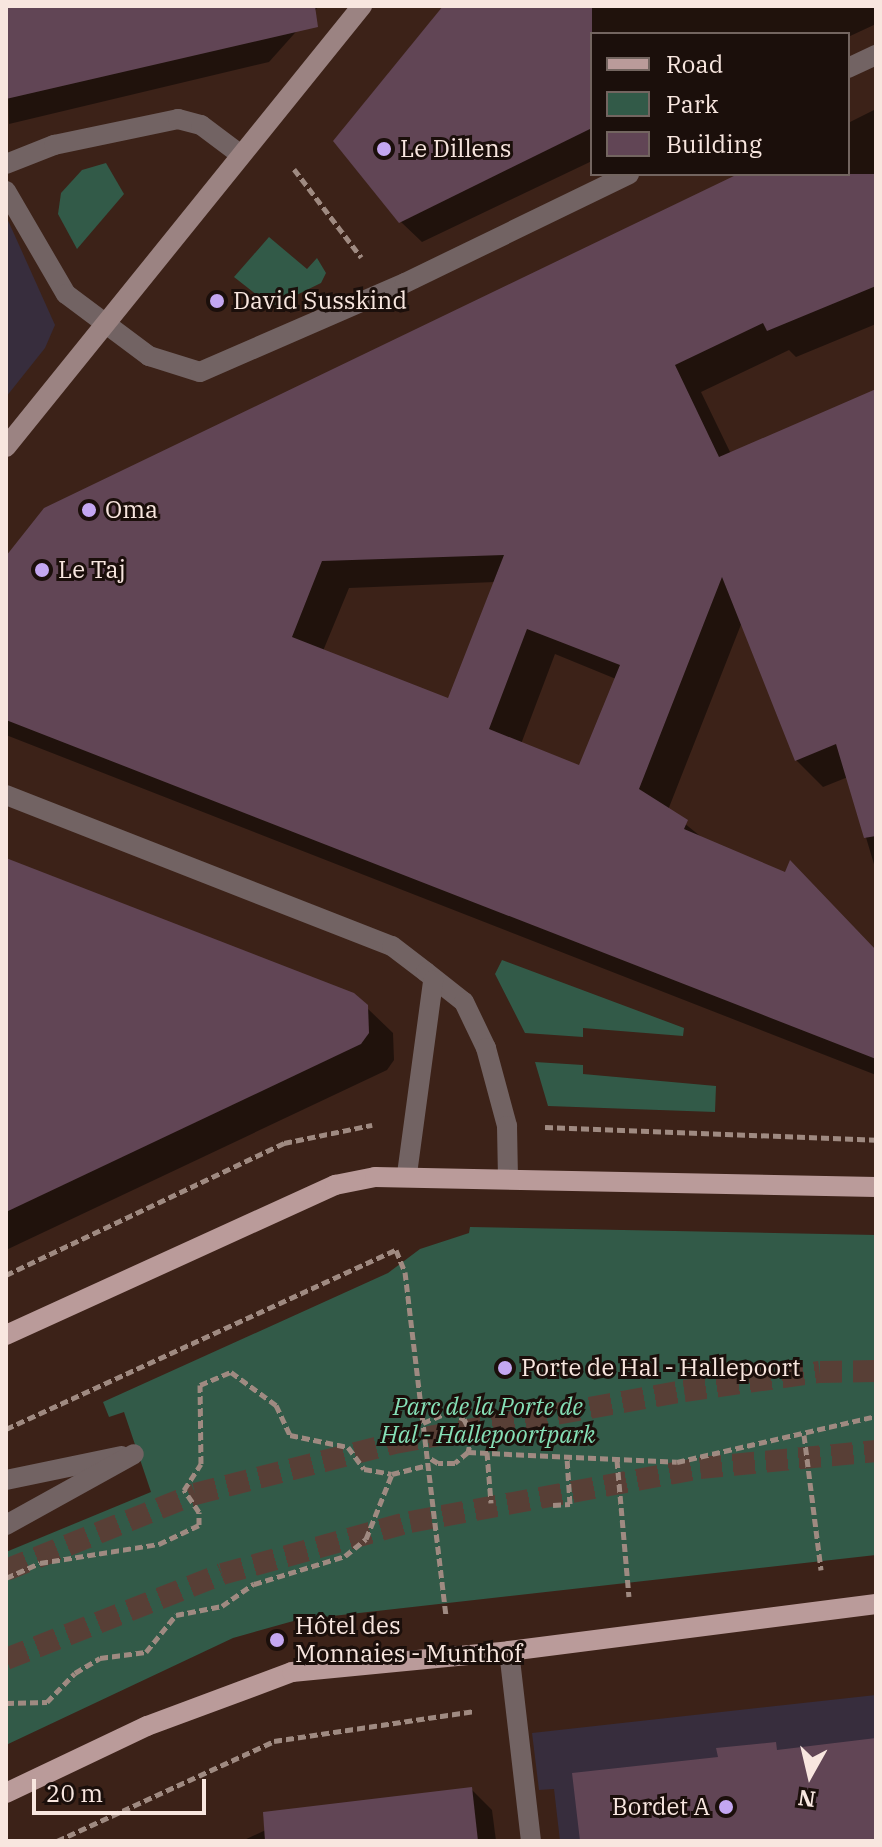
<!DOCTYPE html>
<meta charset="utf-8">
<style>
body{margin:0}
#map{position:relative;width:882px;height:1847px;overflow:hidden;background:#3c2218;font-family:"IBM Plex Serif",serif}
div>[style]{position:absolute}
.commercial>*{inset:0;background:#372d3d}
.green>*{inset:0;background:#325a48}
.shadow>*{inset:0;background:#0007}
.building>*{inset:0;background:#614555}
.trunk-tunnel>*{height:22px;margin-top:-11px;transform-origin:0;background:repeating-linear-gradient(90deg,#583f36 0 22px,transparent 0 33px)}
.path>*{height:5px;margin-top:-2.5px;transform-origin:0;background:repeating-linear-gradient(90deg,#9f8a81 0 8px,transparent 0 12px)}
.service>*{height:20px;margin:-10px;padding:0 10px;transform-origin:10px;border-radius:10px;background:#726363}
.minor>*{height:20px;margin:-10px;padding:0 10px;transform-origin:10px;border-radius:10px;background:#726363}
.secondary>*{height:20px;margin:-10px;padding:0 10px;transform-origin:10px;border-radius:10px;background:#9b8382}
.primary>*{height:20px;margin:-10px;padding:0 10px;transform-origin:10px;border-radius:10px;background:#ba9b9a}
.dots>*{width:22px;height:22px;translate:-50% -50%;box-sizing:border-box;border:4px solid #1b0f0b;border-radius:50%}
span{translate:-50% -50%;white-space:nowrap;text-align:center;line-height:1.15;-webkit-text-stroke:6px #1b0f0b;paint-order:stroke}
.poi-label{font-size:24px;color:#f8e6df}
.left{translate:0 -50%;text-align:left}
.right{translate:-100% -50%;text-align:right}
.park-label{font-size:24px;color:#85dfb6;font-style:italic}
.frame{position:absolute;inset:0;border:8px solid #f8e6df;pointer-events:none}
.legend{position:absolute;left:590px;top:32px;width:260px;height:144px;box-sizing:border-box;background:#1b0f0b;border:2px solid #736560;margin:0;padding:10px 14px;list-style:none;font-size:24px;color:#f8e6df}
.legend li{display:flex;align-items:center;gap:16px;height:40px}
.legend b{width:40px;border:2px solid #736560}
.north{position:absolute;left:770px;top:1735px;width:80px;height:80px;-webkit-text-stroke:6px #1b0f0b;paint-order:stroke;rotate:188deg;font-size:22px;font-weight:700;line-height:32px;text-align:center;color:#f8e6df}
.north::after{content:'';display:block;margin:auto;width:28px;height:36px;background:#f8e6df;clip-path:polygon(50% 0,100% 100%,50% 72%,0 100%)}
.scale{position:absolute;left:32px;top:1779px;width:174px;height:36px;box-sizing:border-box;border:4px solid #f8e6df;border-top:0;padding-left:10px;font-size:24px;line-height:28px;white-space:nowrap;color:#f8e6df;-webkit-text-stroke:6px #1b0f0b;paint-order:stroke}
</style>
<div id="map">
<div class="commercial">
<div style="clip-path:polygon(6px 216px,55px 325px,45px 348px,6px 397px)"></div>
<div style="clip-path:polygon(876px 1695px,876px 1841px,560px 1841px,554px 1789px,539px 1790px,532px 1733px)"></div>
</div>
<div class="green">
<div style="clip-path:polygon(106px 163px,124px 194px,77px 249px,58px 214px,61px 193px,82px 170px)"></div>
<div style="clip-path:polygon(269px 237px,307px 269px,317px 258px,326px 273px,321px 283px,272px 307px,234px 277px)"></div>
<div style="clip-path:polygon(502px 960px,684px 1028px,683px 1036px,583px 1028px,583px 1037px,525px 1033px,495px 974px)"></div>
<div style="clip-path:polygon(535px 1062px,583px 1065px,583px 1074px,716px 1086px,715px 1112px,548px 1106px)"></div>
<div style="clip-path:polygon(470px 1227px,876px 1235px,876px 1555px,297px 1620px,233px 1638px,6px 1745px,6px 1552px,151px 1492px,124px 1412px,109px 1417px,103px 1402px,388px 1273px,420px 1249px,469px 1233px)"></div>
</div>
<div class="shadow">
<div style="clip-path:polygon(6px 6px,319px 6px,269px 62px,9px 124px)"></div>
<div style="clip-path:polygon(445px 6px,876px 6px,876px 24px,848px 37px,592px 34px,592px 161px,422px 242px,401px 222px)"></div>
<div style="clip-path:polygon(evenodd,876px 109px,876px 324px,796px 357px,789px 350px,701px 392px,731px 454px,876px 399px,876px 871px,848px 777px,823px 787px,796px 760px,742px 622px,668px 810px,705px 840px,786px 875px,876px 952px,876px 1075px,6px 735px,6px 559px,742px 174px,848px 174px,848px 123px,876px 109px,495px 582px,449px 701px,323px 651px,349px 588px,495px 582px,876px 109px,555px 654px,616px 679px,581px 767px,521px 744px,555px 654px)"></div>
<div style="clip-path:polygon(6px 860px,366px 1007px,393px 1033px,394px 1060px,387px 1070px,6px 1250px)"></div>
<div style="clip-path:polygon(471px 1789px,492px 1810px,496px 1841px,242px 1841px,315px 1807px)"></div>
</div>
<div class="building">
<div style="clip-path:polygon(6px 6px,315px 6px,318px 27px,6px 99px)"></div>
<div style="clip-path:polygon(443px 6px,592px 6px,592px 128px,399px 223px,333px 141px)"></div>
<div style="clip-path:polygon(evenodd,738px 174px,876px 174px,876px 286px,767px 331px,763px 323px,675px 365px,719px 457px,876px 389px,876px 836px,864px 838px,836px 744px,795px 761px,722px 577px,639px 789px,688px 820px,684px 829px,785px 872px,790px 860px,876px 950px,876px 1059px,6px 720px,6px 556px,44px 508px,738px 174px,504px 555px,448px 698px,292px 637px,322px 561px,504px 555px,738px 174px,527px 629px,620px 665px,579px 765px,489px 729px,527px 629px)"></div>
<div style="clip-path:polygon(6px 858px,354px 993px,368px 1005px,369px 1033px,361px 1044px,6px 1212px)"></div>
<div style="clip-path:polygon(876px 1738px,876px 1841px,580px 1841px,572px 1773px,718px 1757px,716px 1748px,776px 1742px,777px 1750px)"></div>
<div style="clip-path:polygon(472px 1787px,478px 1841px,265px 1841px,263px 1812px)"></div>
</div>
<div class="trunk-tunnel">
<div style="left:6px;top:1570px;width:204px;rotate:-21.9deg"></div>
<div style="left:195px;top:1494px;width:206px;rotate:-14.3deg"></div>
<div style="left:395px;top:1443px;width:294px;rotate:-10.2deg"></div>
<div style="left:684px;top:1391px;width:137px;rotate:-8deg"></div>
<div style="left:820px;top:1372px;width:56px;rotate:-1deg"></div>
<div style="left:6px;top:1659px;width:232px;rotate:-21.5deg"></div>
<div style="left:222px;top:1574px;width:195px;rotate:-15.5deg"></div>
<div style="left:410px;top:1522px;width:295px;rotate:-10.5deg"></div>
<div style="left:700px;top:1468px;width:177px;rotate:-5.5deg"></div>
</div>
<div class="path">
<div style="left:294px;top:169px;width:111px;rotate:52.7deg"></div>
<div style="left:545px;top:1127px;width:331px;rotate:2.2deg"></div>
<div style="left:6px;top:1275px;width:308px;rotate:-25.4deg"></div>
<div style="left:284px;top:1143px;width:90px;rotate:-11.6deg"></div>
<div style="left:423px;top:1423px;width:28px;rotate:-23deg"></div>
<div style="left:449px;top:1412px;width:17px;rotate:25deg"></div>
<div style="left:464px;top:1419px;width:18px;rotate:63deg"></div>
<div style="left:472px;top:1435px;width:17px;rotate:103deg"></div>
<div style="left:468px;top:1452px;width:17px;rotate:140deg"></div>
<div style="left:455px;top:1463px;width:17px;rotate:180deg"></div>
<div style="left:438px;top:1463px;width:12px;rotate:-149deg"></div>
<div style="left:6px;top:1429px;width:429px;rotate:-24.7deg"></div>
<div style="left:396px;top:1250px;width:24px;rotate:68deg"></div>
<div style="left:405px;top:1272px;width:346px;rotate:83.2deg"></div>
<div style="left:804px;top:1435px;width:136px;rotate:82.8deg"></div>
<div style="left:468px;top:1452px;width:209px;rotate:2.7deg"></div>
<div style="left:677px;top:1462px;width:204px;rotate:-13deg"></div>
<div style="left:487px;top:1452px;width:51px;rotate:85.5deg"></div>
<div style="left:617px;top:1460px;width:137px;rotate:85deg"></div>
<div style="left:553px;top:1505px;width:17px;rotate:-3deg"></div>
<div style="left:570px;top:1504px;width:47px;rotate:-93.7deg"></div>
<div style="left:6px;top:1578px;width:37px;rotate:-24deg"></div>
<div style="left:40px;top:1563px;width:121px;rotate:-9.1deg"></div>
<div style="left:159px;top:1544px;width:44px;rotate:-25.4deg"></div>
<div style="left:199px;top:1525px;width:13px;rotate:-90deg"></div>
<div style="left:199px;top:1512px;width:27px;rotate:-124deg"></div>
<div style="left:184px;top:1490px;width:31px;rotate:-57deg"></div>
<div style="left:201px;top:1464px;width:79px;rotate:-90.7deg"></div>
<div style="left:200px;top:1385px;width:34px;rotate:-23deg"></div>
<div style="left:231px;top:1372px;width:56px;rotate:36.3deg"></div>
<div style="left:276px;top:1405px;width:33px;rotate:65deg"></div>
<div style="left:290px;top:1435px;width:59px;rotate:11.7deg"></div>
<div style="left:348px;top:1447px;width:27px;rotate:54deg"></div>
<div style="left:364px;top:1469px;width:28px;rotate:10deg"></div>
<div style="left:6px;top:1703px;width:41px;rotate:-1.4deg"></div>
<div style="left:47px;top:1702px;width:40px;rotate:-46deg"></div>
<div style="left:75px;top:1673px;width:29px;rotate:-31deg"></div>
<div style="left:100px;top:1658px;width:46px;rotate:-7.4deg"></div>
<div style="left:146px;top:1652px;width:48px;rotate:-51deg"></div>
<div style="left:176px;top:1615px;width:47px;rotate:-11.1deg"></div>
<div style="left:222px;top:1606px;width:39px;rotate:-35deg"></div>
<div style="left:254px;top:1584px;width:95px;rotate:-17.1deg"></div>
<div style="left:345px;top:1556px;width:27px;rotate:-39deg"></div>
<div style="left:366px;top:1539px;width:70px;rotate:-68.2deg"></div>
<div style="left:392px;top:1474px;width:37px;rotate:-14deg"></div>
<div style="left:57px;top:1841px;width:239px;rotate:-24.7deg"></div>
<div style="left:274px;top:1741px;width:203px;rotate:-8.5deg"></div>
</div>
<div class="service">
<div style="left:6px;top:1480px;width:118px;rotate:-11.7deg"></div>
<div style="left:6px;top:1525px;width:146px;rotate:-29deg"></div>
</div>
<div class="minor">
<div style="left:848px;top:68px;width:31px;rotate:-25deg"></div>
<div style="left:6px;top:164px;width:52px;rotate:-21.6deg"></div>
<div style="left:54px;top:145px;width:127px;rotate:-11.8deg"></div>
<div style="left:178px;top:119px;width:24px;rotate:15deg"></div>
<div style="left:201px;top:125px;width:50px;rotate:36.9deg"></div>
<div style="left:6px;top:191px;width:119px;rotate:59.8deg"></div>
<div style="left:66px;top:294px;width:104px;rotate:36.8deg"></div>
<div style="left:149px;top:356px;width:53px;rotate:17.4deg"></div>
<div style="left:200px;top:372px;width:223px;rotate:-23.5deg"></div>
<div style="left:405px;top:283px;width:249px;rotate:-25.9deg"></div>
<div style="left:6px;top:795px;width:414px;rotate:21.4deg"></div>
<div style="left:392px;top:946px;width:43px;rotate:37.4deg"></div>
<div style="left:426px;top:972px;width:48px;rotate:38.3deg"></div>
<div style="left:464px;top:1002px;width:51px;rotate:64.4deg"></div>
<div style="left:486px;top:1048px;width:81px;rotate:74.9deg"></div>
<div style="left:507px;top:1126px;width:51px;rotate:88.9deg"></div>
<div style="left:407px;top:1174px;width:195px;rotate:-82.3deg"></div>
<div style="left:509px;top:1651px;width:191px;rotate:83.4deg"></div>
</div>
<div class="secondary">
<div style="left:6px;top:447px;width:567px;rotate:-51.09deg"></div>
</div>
<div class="primary">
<div style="left:6px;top:1335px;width:362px;rotate:-24.5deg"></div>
<div style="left:335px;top:1185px;width:41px;rotate:-11.3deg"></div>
<div style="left:375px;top:1177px;width:501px;rotate:1.14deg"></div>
<div style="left:6px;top:1793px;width:156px;rotate:-25.4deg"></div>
<div style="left:147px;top:1726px;width:155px;rotate:-20.4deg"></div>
<div style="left:292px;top:1672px;width:218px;rotate:-5.5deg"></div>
<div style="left:509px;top:1651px;width:370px;rotate:-7.3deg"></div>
</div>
<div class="dots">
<div style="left:384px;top:149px;background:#c4a7f1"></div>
<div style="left:217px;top:301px;background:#c4a7f1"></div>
<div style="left:89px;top:510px;background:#c4a7f1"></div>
<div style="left:42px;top:570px;background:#c4a7f1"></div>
<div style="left:505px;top:1368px;background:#c4a7f1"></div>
<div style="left:277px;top:1640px;background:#c4a7f1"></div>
<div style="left:726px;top:1807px;background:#c4a7f1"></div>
</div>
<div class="poi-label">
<span class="left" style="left:400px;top:149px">Le Dillens</span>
<span class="left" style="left:233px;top:301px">David Susskind</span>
<span class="left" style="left:105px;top:510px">Oma</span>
<span class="left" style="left:58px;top:570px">Le Taj</span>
<span class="left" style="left:521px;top:1368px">Porte de Hal - Hallepoort</span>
<span class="left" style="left:295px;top:1640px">Hôtel des<br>Monnaies - Munthof</span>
<span class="right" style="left:710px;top:1807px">Bordet A</span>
</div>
<div class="park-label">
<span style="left:488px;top:1421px">Parc de la Porte de<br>Hal - Hallepoortpark</span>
</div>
<div class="frame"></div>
<ul class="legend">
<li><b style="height:10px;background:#ba9b9a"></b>Road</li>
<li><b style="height:22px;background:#325a48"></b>Park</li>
<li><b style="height:22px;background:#614555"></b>Building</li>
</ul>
<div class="north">N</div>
<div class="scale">20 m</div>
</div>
